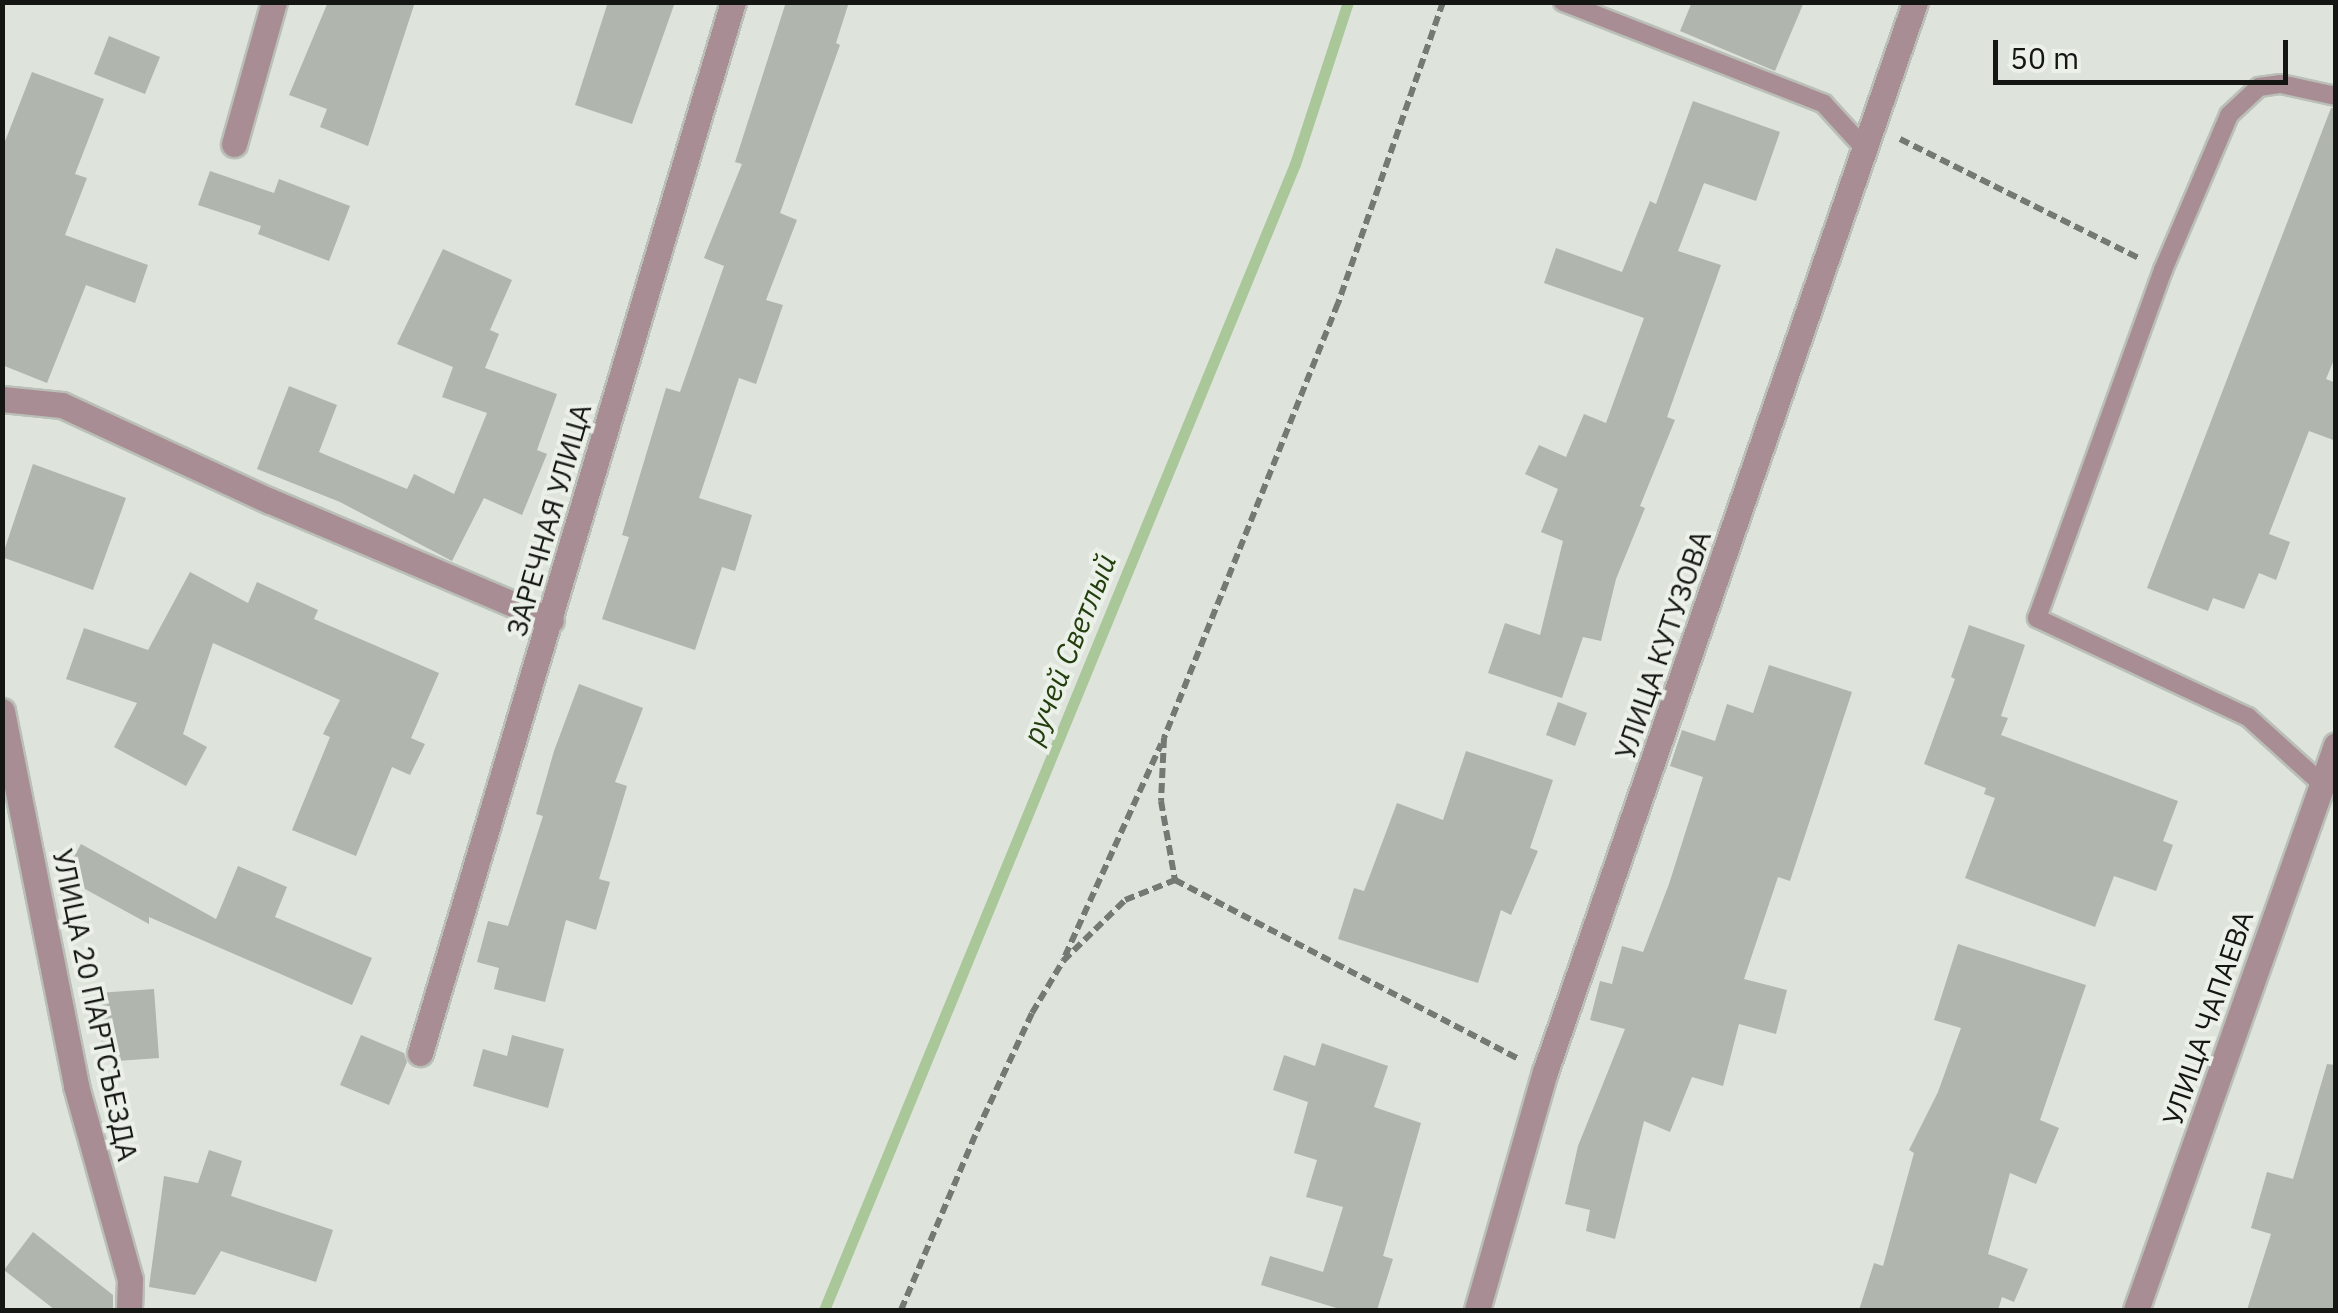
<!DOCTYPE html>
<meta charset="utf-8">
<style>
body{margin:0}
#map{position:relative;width:2338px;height:1313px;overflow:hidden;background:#dee4db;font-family:"IBM Plex Sans",sans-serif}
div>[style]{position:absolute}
.stream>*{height:11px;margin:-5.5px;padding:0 5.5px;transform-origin:5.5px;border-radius:5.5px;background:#a9c799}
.building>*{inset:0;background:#b0b5ad}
.path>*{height:6px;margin-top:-3px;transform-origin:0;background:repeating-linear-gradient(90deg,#757973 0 10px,transparent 0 15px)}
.roads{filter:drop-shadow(2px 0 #babfb7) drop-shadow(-2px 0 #babfb7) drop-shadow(0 2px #babfb7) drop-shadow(0 -2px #babfb7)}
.lane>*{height:18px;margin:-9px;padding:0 9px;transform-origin:9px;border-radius:9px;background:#a88e94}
.street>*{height:25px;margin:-12.5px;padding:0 12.5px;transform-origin:12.5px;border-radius:12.5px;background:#a88e94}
span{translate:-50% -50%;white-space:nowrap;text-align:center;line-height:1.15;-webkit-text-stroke:8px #ebf1e9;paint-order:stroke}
.street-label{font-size:28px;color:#141613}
.water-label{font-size:30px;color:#223e0d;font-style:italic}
.frame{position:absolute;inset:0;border:5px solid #141613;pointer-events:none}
.scale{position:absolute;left:1993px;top:40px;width:295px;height:45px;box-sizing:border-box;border:5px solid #141613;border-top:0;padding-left:12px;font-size:30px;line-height:35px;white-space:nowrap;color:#141613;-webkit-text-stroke:8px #ebf1e9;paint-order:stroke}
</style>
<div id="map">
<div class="stream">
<div style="left:824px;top:1310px;width:1239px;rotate:-67.66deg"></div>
<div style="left:1295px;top:164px;width:170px;rotate:-71.9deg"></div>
</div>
<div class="building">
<div style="clip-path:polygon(328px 2px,415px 2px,368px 146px,320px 127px,327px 109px,289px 95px)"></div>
<div style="clip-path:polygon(608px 2px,675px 2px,632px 124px,575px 105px)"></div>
<div style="clip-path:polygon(786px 2px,849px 2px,836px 43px,840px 45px,780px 213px,797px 220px,766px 300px,783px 305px,756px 384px,739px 378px,699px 498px,752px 515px,735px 571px,722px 567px,695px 650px,602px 619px,629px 537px,622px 535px,666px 388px,680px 392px,724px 266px,704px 258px,742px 164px,735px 162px)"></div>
<div style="clip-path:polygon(1692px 2px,1804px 2px,1775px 71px,1680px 31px)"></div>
<div style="clip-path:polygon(109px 36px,160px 57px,145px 94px,94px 74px)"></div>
<div style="clip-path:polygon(32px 72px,104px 99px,75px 174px,87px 178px,65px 235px,148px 265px,135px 303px,86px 285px,47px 383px,2px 365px,2px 149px)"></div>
<div style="clip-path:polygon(1693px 101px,1780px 132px,1756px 201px,1704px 183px,1678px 251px,1721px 265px,1667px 417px,1675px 420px,1640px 506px,1645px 508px,1616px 579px,1601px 641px,1583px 637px,1562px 698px,1488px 673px,1505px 623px,1540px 635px,1563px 541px,1541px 532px,1558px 489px,1525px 474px,1539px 445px,1566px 457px,1584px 414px,1606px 423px,1644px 318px,1544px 283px,1556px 248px,1622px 272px,1650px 201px,1656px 204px)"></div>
<div style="clip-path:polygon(2331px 108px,2336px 108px,2336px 355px,2326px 379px,2336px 383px,2336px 441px,2309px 431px,2269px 534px,2290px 542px,2276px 580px,2259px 573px,2244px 609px,2213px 598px,2208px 611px,2147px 588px)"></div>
<div style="clip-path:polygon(210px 171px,274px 193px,279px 179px,350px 206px,329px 261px,258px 234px,261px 226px,198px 205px)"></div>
<div style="clip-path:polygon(443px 249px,512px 280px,490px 330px,499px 334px,485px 368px,557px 394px,537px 450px,547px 454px,522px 515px,484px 498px,452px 561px,340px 502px,257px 469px,289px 386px,337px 405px,319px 452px,407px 489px,414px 474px,454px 494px,487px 413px,442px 397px,453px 367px,397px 344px)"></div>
<div style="clip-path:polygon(33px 464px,126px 498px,93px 590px,2px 557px)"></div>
<div style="clip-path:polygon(190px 572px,248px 603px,257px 582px,318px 610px,314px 619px,439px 673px,411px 738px,425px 744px,410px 775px,392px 767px,356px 856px,292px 830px,330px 737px,323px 734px,340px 700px,213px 643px,183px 734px,207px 747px,186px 786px,114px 747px,137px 703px,66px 679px,84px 628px,148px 650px)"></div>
<div style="clip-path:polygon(1969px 625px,2025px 645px,2001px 716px,2008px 718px,2001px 735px,2178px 801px,2163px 841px,2173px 845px,2156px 891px,2114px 876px,2095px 927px,1965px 878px,1995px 798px,1984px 794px,1986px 788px,1924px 764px,1955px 679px,1951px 677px)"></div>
<div style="clip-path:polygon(1769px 665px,1852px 692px,1790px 881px,1778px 877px,1744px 979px,1787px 990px,1776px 1034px,1739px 1024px,1723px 1086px,1692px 1077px,1670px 1132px,1644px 1121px,1615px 1239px,1586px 1231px,1590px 1210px,1565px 1204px,1578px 1146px,1625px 1029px,1590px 1020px,1600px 981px,1612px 984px,1622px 946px,1643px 952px,1669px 884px,1703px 777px,1670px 766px,1682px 730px,1715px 741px,1727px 704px,1753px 713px)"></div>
<div style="clip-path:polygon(579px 684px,643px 708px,615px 782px,627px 786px,599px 879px,610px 882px,596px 930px,566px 920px,545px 1002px,494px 989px,499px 968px,477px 962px,488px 921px,508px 926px,543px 816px,536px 814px,554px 751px)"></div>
<div style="clip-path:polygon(1558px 702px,1587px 713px,1575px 746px,1546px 735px)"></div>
<div style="clip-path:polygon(1466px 751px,1553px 780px,1530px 848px,1538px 851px,1511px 915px,1501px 910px,1478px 983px,1338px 939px,1354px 888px,1364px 891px,1397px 803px,1443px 820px)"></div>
<div style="clip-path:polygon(81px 844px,216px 919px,238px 866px,287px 887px,275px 917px,372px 958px,352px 1005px,149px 917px,149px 924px,63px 877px)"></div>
<div style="clip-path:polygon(1958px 944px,2086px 985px,2040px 1120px,2059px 1128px,2036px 1184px,2010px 1173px,1988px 1254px,2028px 1269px,2014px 1302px,2002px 1297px,1998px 1310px,1859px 1310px,1874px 1263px,1883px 1266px,1914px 1153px,1909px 1150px,1938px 1092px,1961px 1028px,1934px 1020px)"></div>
<div style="clip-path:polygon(154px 989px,159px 1058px,103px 1062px,98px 993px)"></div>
<div style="clip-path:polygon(361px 1035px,404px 1053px,407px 1062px,389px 1105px,340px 1085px)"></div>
<div style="clip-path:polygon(512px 1035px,564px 1049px,548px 1108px,473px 1086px,483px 1049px,507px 1056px)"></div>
<div style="clip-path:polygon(1322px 1043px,1388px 1066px,1374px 1107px,1421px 1123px,1383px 1256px,1393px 1259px,1377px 1310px,1343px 1310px,1261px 1285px,1270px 1256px,1323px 1272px,1343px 1207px,1306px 1197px,1317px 1160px,1294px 1153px,1308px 1102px,1273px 1090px,1284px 1055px,1315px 1066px)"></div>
<div style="clip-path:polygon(2327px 1064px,2336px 1065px,2336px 1310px,2247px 1310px,2271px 1234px,2251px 1228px,2267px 1172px,2293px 1179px)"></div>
<div style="clip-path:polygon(209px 1150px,242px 1161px,231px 1196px,333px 1230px,316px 1282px,221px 1251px,195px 1295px,149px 1287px,164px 1176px,198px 1183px)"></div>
<div style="clip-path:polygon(33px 1232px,113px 1295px,113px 1310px,55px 1310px,4px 1270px)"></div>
</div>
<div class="path">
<div style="left:1443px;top:2px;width:319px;rotate:109.2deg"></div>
<div style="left:1338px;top:303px;width:469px;rotate:111.8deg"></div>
<div style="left:1164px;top:738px;width:63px;rotate:92.7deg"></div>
<div style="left:1161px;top:801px;width:80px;rotate:80deg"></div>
<div style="left:1175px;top:880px;width:386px;rotate:27.5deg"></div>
<div style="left:1900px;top:139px;width:267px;rotate:26.5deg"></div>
<div style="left:1065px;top:956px;width:233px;rotate:-65.6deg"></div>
<div style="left:901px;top:1310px;width:194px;rotate:-67deg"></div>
<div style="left:977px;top:1131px;width:130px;rotate:-65deg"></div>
<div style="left:1032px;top:1013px;width:61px;rotate:-59.2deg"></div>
<div style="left:1063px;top:961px;width:87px;rotate:-44.5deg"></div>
<div style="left:1125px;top:900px;width:54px;rotate:-21.8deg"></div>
</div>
<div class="roads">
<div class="lane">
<div style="left:1563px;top:2px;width:280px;rotate:21.3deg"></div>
<div style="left:1824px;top:104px;width:62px;rotate:47.6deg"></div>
<div style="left:2322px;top:784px;width:100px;rotate:-137.8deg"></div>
<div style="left:2248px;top:717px;width:233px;rotate:-154.9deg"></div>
<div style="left:2037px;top:618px;width:370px;rotate:-70.1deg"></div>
<div style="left:2163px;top:270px;width:168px;rotate:-66.9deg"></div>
<div style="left:2229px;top:115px;width:41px;rotate:-43deg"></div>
<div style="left:2259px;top:87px;width:22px;rotate:-8deg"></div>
<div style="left:2281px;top:84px;width:56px;rotate:12.3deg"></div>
</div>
<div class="street">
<div style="left:234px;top:144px;width:148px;rotate:-74.3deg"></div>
<div style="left:2px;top:399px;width:60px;rotate:5.7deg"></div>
<div style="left:62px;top:405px;width:229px;rotate:24.8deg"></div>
<div style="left:270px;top:501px;width:305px;rotate:23deg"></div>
<div style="left:2px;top:711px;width:382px;rotate:78.8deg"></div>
<div style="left:76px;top:1086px;width:201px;rotate:74.4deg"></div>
<div style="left:130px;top:1280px;width:30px;rotate:92deg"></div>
<div style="left:420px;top:1053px;width:1097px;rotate:-73.42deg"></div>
<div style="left:1477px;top:1310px;width:248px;rotate:-74.1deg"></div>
<div style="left:1545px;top:1072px;width:1132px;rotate:-70.92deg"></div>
<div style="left:2136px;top:1310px;width:599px;rotate:-70.51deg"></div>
</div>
</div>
<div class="street-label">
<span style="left:549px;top:520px;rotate:-74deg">ЗАРЕЧНАЯ УЛИЦА</span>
<span style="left:1663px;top:645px;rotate:-71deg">УЛИЦА КУТУЗОВА</span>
<span style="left:95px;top:1005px;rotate:78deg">УЛИЦА 20 ПАРТСЪЕЗДА</span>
<span style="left:2208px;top:1018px;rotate:-71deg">УЛИЦА ЧАПАЕВА</span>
</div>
<div class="water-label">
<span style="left:1069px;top:649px;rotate:-68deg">ручей Светлый</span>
</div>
<div class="frame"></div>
<div class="scale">50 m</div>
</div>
